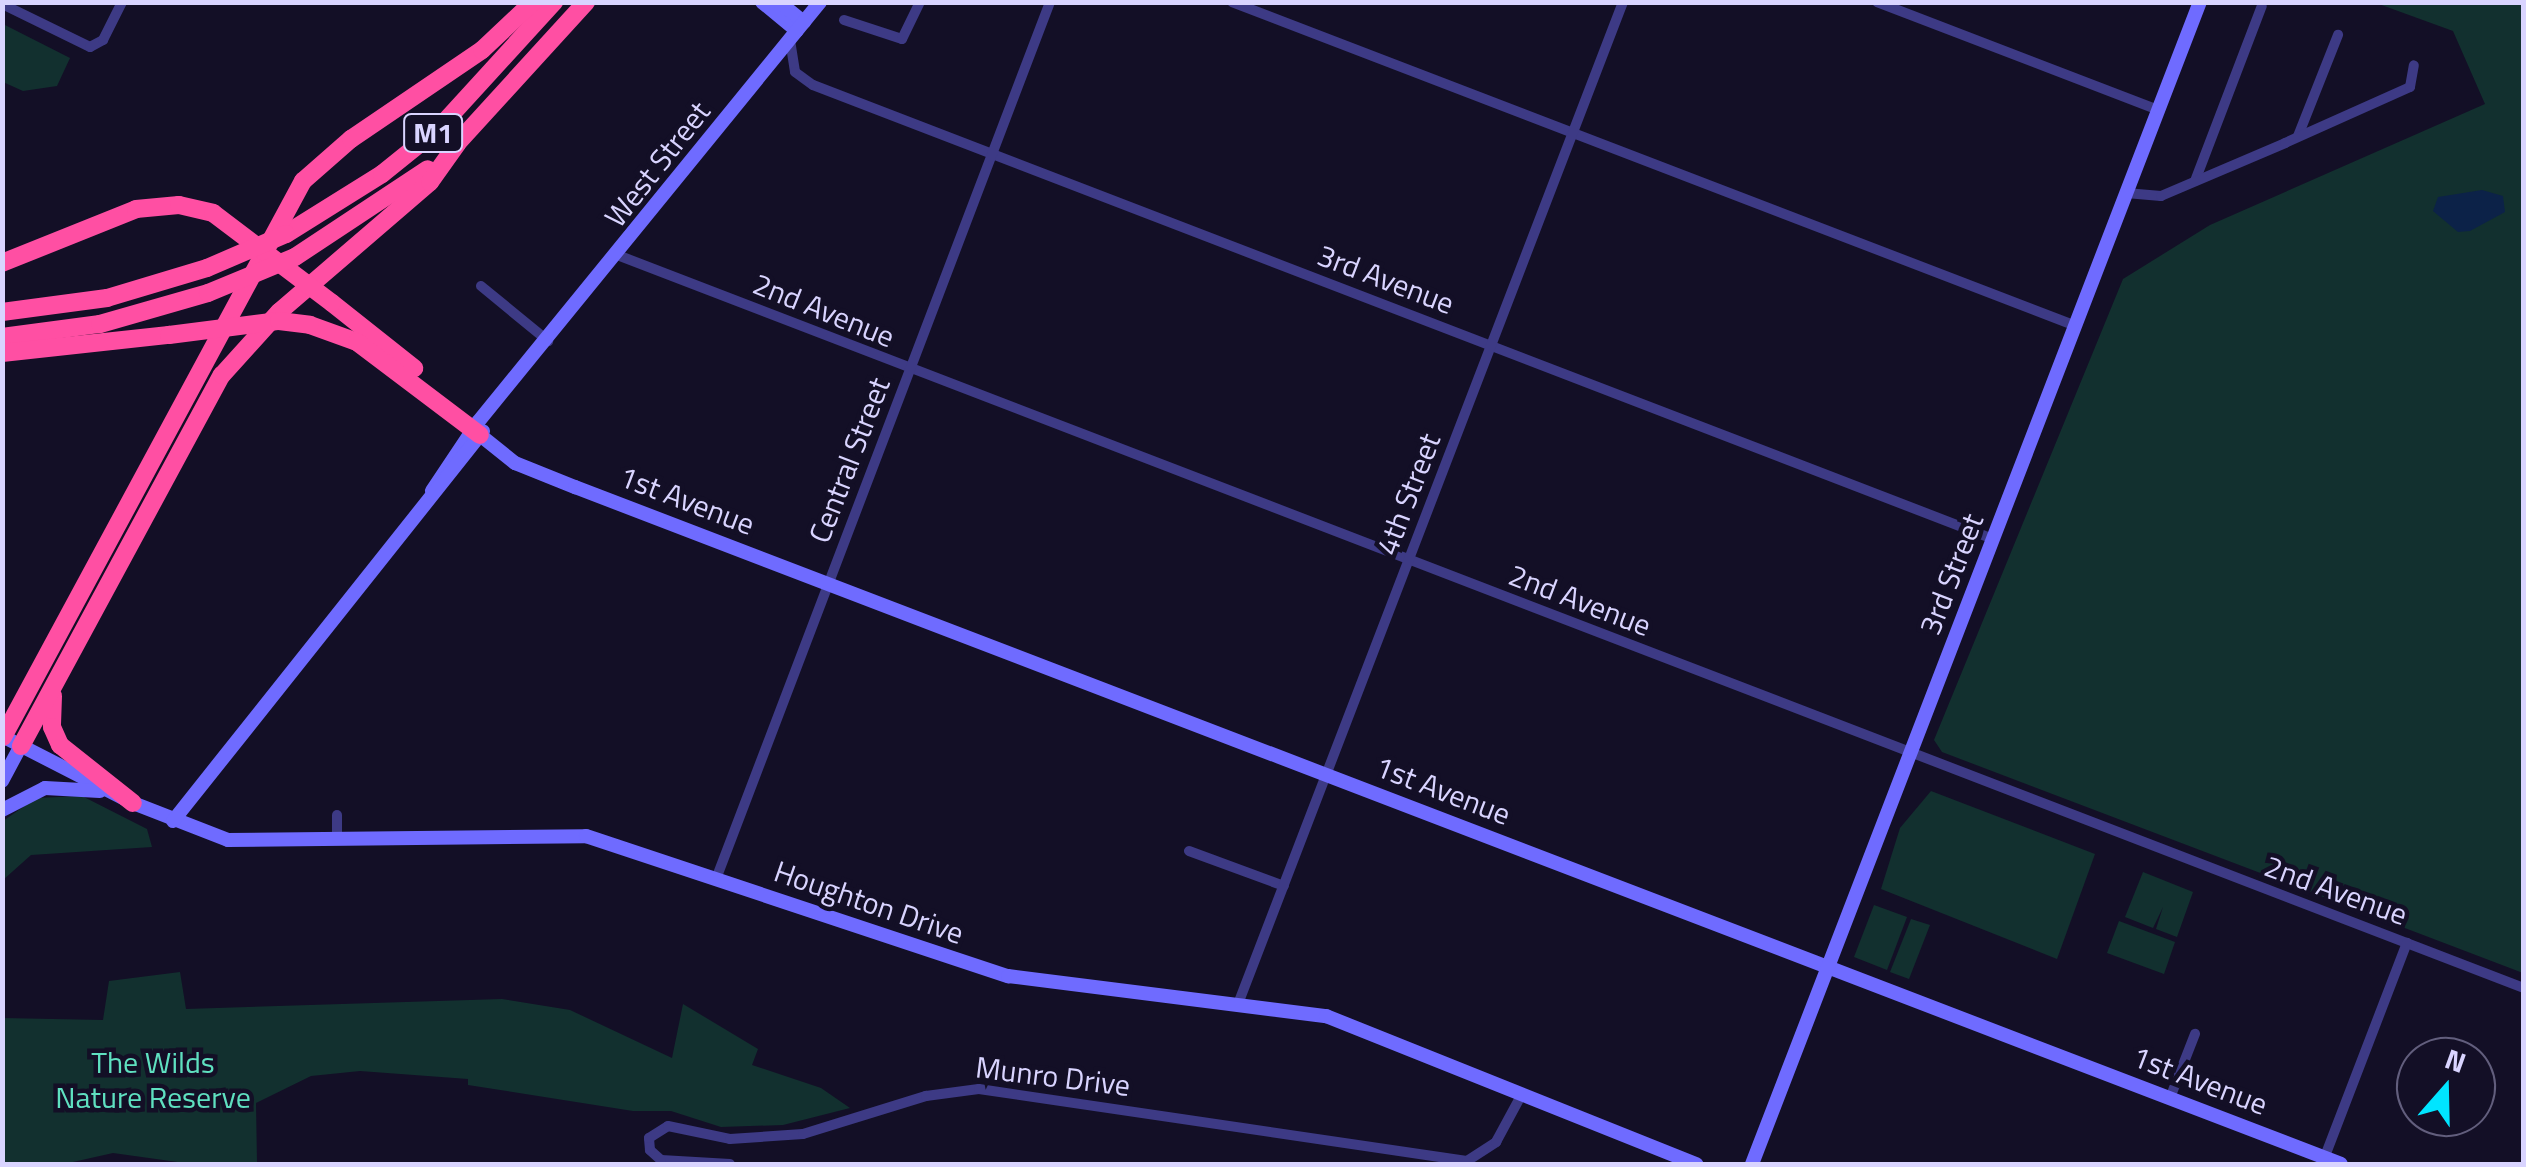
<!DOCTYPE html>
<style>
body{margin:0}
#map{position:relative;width:2526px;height:1167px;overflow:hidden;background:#130f26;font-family:"Titillium Web",sans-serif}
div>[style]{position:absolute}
.green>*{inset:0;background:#12302f}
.water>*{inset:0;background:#0c2248}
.street>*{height:10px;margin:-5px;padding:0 5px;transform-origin:5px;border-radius:5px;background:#3d3a85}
.secondary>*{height:14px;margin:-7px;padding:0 7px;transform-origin:7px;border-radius:7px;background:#6f6bff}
.highway>*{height:18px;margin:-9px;padding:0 9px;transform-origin:9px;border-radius:9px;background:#ff4fa3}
.highway-bridge>*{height:18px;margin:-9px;padding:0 9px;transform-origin:9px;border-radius:9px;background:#ff4fa3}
span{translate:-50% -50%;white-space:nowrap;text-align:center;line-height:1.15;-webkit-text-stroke:9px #130f26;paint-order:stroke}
.shield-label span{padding:2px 8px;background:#130f26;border:2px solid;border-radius:8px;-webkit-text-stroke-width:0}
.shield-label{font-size:28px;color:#d9d4ff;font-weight:700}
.street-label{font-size:30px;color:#d9d4ff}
.park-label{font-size:30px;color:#5fe0c0}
.frame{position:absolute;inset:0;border:5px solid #d9d4ff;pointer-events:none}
.north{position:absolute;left:2396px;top:1037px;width:100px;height:100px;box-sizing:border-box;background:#130f26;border:2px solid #625e7d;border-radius:50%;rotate:20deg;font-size:28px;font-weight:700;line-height:40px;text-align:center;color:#d9d4ff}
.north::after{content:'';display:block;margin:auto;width:35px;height:45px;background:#00e5ff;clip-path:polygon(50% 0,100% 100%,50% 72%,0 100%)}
</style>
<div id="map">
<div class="green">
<div style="clip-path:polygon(2376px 3px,2523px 3px,2523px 973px,1942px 752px,1934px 740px,2123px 279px,2210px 225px,2485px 104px,2453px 31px)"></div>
<div style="clip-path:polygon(3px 24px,70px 58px,57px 86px,23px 91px,3px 82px)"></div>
<div style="clip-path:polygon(1931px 791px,2095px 854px,2057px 959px,1881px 889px,1900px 828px)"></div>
<div style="clip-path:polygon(82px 796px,147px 829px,152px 847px,31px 855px,3px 880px,3px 821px,36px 798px)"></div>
<div style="clip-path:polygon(2143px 872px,2193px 892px,2177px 937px,2156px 929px,2163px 907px,2153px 928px,2125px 917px)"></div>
<div style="clip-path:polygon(1874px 905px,1907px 917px,1887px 970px,1854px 957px)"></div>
<div style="clip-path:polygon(1911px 919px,1930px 925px,1909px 979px,1890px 972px)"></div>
<div style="clip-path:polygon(2119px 921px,2175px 942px,2164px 974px,2107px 953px)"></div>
<div style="clip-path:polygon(180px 972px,186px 1009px,502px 999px,570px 1010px,672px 1058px,683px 1004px,758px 1049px,752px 1065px,821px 1088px,850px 1108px,783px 1125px,721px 1127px,671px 1111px,633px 1111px,468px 1085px,468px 1079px,360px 1071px,311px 1076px,256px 1103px,257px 1163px,192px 1164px,113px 1153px,64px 1164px,3px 1164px,2px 1018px,103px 1020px,109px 981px)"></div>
</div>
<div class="water">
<div style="clip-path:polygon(2482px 190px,2503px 196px,2505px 212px,2470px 231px,2458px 232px,2433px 211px,2438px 197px)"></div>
</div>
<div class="street">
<div style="left:1232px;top:2px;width:904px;rotate:21deg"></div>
<div style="left:1877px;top:2px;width:301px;rotate:21deg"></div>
<div style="left:2px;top:4px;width:98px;rotate:26deg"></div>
<div style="left:90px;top:47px;width:15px;rotate:-28deg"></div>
<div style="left:103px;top:40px;width:42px;rotate:-63.4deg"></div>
<div style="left:844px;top:20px;width:61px;rotate:18.1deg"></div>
<div style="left:902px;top:39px;width:41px;rotate:-64.1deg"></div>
<div style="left:790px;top:40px;width:32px;rotate:81deg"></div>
<div style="left:795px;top:72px;width:22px;rotate:36deg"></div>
<div style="left:813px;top:85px;width:1264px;rotate:21.04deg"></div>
<div style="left:2298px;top:136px;width:109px;rotate:-68.4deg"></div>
<div style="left:2195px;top:181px;width:187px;rotate:-69.1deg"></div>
<div style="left:2126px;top:193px;width:35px;rotate:5deg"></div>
<div style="left:2161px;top:196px;width:135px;rotate:-23.1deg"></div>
<div style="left:2285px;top:143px;width:137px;rotate:-24.1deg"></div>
<div style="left:2410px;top:87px;width:22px;rotate:-80deg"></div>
<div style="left:620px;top:256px;width:2040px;rotate:21.03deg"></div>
<div style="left:481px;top:286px;width:87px;rotate:39.4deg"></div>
<div style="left:337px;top:815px;width:23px;rotate:90deg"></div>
<div style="left:1189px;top:851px;width:101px;rotate:20.2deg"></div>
<div style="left:716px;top:879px;width:938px;rotate:-69.15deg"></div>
<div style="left:1238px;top:1004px;width:1073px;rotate:-68.98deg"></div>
<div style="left:2170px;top:1098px;width:69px;rotate:-68.7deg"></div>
<div style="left:730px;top:1164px;width:69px;rotate:-176.7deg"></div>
<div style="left:661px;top:1160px;width:15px;rotate:-138deg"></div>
<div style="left:650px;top:1150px;width:12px;rotate:-95deg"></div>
<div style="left:649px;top:1138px;width:22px;rotate:-32deg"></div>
<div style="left:668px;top:1126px;width:63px;rotate:11.8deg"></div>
<div style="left:730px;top:1139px;width:73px;rotate:-3.9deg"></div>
<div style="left:803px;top:1134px;width:129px;rotate:-17.2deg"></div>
<div style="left:926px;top:1096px;width:53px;rotate:-7.5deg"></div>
<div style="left:979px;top:1089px;width:493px;rotate:8.4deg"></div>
<div style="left:1467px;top:1161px;width:35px;rotate:-33deg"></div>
<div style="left:1496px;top:1142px;width:55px;rotate:-61.6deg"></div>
<div style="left:2322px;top:1164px;width:237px;rotate:-69deg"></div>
</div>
<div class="secondary">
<div style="left:762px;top:2px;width:45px;rotate:39.6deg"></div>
<div style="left:779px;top:2px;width:32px;rotate:39deg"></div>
<div style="left:480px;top:435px;width:45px;rotate:38.7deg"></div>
<div style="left:515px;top:463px;width:65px;rotate:21.8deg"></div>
<div style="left:575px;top:487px;width:1891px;rotate:20.97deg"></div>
<div style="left:432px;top:491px;width:83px;rotate:-56.3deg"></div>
<div style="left:478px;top:422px;width:542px;rotate:-50.84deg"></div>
<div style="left:2px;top:736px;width:147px;rotate:27.1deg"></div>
<div style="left:133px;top:803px;width:102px;rotate:21.3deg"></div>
<div style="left:228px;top:840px;width:358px;rotate:-0.6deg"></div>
<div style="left:586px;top:836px;width:445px;rotate:18.4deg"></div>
<div style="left:1008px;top:976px;width:321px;rotate:7.2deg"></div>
<div style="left:1326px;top:1016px;width:399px;rotate:21.8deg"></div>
<div style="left:2px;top:781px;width:40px;rotate:-62deg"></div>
<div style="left:2px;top:810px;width:48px;rotate:-27.1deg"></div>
<div style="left:45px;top:788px;width:55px;rotate:3.1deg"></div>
<div style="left:173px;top:821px;width:498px;rotate:-51.5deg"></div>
<div style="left:1752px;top:1164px;width:1245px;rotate:-68.92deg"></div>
</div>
<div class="highway">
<div style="left:452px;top:149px;width:199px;rotate:-47.6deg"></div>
<div style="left:286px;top:234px;width:113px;rotate:-32deg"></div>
<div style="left:382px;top:174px;width:73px;rotate:-38.9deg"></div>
<div style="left:439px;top:128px;width:171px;rotate:-47.6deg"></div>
<div style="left:295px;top:257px;width:159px;rotate:-33.5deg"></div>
<div style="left:2px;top:263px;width:144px;rotate:-21.9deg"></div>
<div style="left:136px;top:209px;width:43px;rotate:-5.3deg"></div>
<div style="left:179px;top:205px;width:35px;rotate:13deg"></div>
<div style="left:332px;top:303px;width:105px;rotate:38.4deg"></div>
<div style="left:2px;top:312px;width:106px;rotate:-7.6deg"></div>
<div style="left:107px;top:298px;width:104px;rotate:-16.7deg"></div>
<div style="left:310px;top:325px;width:50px;rotate:19.9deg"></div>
<div style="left:357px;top:342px;width:154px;rotate:37.1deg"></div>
<div style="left:2px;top:337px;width:99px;rotate:-7.6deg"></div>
<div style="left:100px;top:324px;width:112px;rotate:-16deg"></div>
<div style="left:2px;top:353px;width:168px;rotate:-6.2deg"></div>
<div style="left:53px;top:696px;width:31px;rotate:92deg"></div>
<div style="left:52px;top:727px;width:20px;rotate:66deg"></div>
<div style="left:60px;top:745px;width:93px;rotate:38.5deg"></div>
<div style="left:3px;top:737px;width:632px;rotate:-61.65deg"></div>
<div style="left:303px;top:181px;width:64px;rotate:-41.2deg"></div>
<div style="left:351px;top:139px;width:158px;rotate:-34.2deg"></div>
<div style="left:482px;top:50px;width:70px;rotate:-43.3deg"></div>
<div style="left:21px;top:746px;width:422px;rotate:-61.6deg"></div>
<div style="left:222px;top:375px;width:85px;rotate:-47.9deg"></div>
<div style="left:279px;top:312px;width:199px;rotate:-40.7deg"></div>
<div style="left:430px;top:182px;width:47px;rotate:-54.6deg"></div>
</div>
<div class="highway-bridge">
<div style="left:213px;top:213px;width:149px;rotate:37.1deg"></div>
<div style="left:207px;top:268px;width:86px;rotate:-23.3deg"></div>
<div style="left:208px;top:293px;width:94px;rotate:-22.5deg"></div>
<div style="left:169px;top:335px;width:111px;rotate:-7.3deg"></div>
<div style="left:279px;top:321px;width:31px;rotate:7deg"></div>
</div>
<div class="shield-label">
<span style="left:433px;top:133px">M1</span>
</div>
<div class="street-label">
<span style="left:657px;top:164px;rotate:-52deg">West Street</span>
<span style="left:1386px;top:279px;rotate:21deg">3rd Avenue</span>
<span style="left:824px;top:310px;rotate:22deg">2nd Avenue</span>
<span style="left:849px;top:460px;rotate:-69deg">Central Street</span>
<span style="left:1408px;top:494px;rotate:-69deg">4th Street</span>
<span style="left:687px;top:500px;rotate:21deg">1st Avenue</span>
<span style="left:1951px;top:574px;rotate:-69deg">3rd Street</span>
<span style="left:1580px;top:600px;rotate:21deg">2nd Avenue</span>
<span style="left:1443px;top:790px;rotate:21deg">1st Avenue</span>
<span style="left:2336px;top:890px;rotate:20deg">2nd Avenue</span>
<span style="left:869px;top:902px;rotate:19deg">Houghton Drive</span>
<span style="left:1053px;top:1076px;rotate:7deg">Munro Drive</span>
<span style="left:2200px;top:1080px;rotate:21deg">1st Avenue</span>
</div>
<div class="park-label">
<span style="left:153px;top:1079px">The Wilds<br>Nature Reserve</span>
</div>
<div class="frame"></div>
<div class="north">N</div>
</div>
